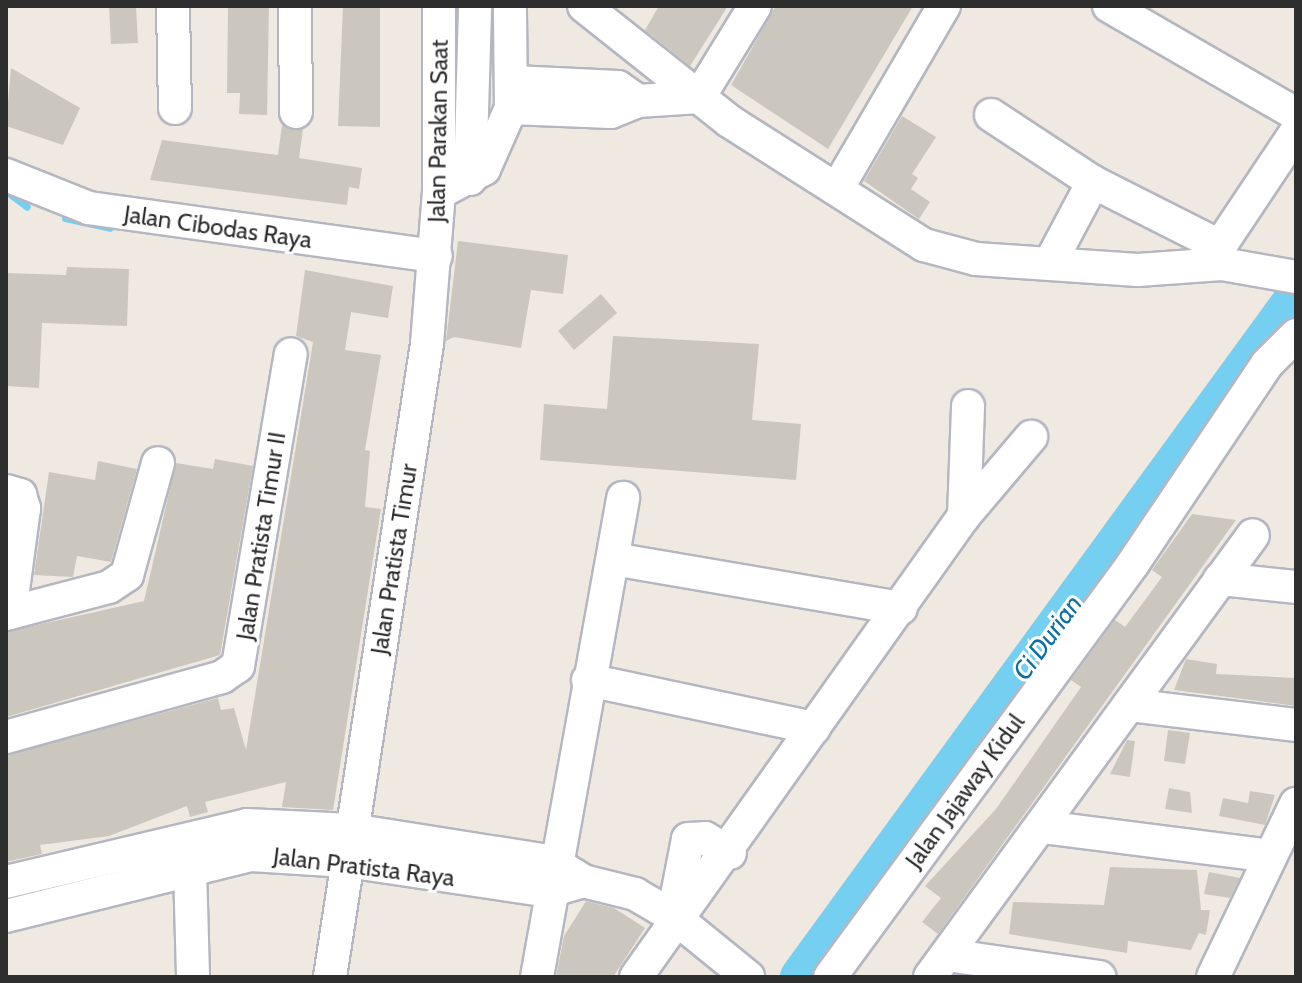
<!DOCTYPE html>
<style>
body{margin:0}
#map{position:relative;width:1302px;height:983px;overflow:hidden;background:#efe9e1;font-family:Cabin,sans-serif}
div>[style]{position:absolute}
.stream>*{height:7px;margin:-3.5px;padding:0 3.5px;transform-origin:3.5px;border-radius:3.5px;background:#75cff0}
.river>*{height:42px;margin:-21px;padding:0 21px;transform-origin:21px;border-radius:21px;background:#75cff0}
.building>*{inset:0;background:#cbc7bf}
.roads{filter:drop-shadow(2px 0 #b4b7c1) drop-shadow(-2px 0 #b4b7c1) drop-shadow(0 2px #b4b7c1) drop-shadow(0 -2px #b4b7c1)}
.minor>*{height:32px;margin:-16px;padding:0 16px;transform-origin:16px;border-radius:16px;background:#fff}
span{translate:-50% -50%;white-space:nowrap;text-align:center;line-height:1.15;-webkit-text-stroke:6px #fff;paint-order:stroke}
.street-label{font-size:24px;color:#2e2e2e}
.water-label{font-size:26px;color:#0d6fa3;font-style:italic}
.frame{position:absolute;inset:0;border:8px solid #2e2e2e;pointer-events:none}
</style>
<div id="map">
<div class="stream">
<div style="left:6px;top:191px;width:26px;rotate:37deg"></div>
<div style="left:65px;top:218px;width:46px;rotate:12.5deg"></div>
</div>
<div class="river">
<div style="left:801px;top:977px;width:840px;rotate:-53.91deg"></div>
</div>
<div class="building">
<div style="clip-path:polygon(109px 6px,136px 6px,138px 43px,111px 44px)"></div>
<div style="clip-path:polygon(228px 6px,269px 6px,267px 115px,239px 114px,240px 93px,227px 93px)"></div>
<div style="clip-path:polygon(343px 6px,380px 6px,380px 127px,338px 126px)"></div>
<div style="clip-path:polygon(659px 6px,728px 6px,690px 66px,645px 30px)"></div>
<div style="clip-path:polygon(776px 6px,913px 6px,828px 149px,731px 85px)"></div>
<div style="clip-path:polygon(11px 68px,80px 108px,63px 145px,6px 126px)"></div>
<div style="clip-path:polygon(902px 116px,936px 137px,912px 174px,918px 178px,911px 189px,930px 202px,919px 219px,864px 181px)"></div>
<div style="clip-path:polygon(282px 125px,303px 129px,299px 158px,362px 168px,359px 189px,349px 187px,347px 205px,150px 180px,162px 140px,278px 155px)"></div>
<div style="clip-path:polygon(458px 241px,568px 255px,563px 294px,531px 290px,521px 348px,454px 337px,446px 341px)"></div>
<div style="clip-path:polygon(67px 267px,129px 269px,127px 326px,42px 323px,39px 388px,6px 386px,6px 273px,66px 275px)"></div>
<div style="clip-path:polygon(305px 270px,393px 286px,388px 318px,351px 312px,345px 350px,381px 355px,365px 450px,370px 451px,365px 507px,381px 509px,333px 810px,282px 807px,286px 782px,205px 802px,208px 812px,190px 817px,187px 806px,109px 836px,40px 845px,42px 854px,6px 862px,6px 755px,218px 698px,221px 710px,234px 708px,246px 750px,313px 342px,296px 336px)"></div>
<div style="clip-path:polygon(601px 294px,617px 313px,574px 350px,558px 331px)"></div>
<div style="clip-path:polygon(613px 336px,759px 344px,752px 420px,801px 424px,796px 480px,540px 460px,544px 404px,607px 409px)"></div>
<div style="clip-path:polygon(215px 459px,253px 466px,220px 655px,6px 717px,6px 632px,144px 601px,176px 463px,213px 469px)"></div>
<div style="clip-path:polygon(98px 461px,137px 469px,111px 562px,77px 556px,73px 577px,34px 575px,49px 472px,95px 480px)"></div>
<div style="clip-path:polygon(1192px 514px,1236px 520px,938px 934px,922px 922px,941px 898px,925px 886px,996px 809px,1081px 687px,1071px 680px,1115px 620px,1125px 627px,1162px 577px,1152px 570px)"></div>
<div style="clip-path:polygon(1186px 659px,1217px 664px,1216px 674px,1296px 678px,1296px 706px,1174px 690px)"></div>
<div style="clip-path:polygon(1168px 730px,1190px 733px,1185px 764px,1164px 761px)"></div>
<div style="clip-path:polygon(1127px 740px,1135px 741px,1130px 777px,1110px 774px)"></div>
<div style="clip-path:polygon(1169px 788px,1190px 792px,1192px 813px,1165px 809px)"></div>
<div style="clip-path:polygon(1250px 791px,1275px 795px,1265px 825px,1219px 816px,1223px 798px,1248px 803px)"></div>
<div style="clip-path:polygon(1110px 867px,1197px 870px,1201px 910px,1210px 910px,1206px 935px,1199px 933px,1191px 950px,1128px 941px,1127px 953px,1009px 934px,1013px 902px,1104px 905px)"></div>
<div style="clip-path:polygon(1209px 872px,1240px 878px,1230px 898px,1204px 894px)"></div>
<div style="clip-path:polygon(586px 901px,614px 908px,645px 928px,613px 977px,556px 977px,564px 936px)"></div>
</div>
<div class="roads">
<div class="minor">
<div style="left:173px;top:6px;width:102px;rotate:88.9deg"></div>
<div style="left:295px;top:6px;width:106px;rotate:89.5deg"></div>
<div style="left:584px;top:6px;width:185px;rotate:38.4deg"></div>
<div style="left:729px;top:121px;width:231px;rotate:32.5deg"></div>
<div style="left:924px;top:245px;width:54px;rotate:15.1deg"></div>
<div style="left:976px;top:259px;width:162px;rotate:3.9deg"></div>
<div style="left:1138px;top:270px;width:84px;rotate:-4.1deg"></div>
<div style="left:1222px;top:264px;width:75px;rotate:10deg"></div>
<div style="left:1109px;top:6px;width:216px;rotate:30deg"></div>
<div style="left:514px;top:82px;width:104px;rotate:2.8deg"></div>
<div style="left:618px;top:87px;width:24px;rotate:35deg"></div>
<div style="left:511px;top:108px;width:100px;rotate:2.3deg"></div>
<div style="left:611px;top:112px;width:29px;rotate:-22deg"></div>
<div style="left:638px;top:101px;width:61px;rotate:-3.8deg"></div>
<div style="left:699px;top:97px;width:107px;rotate:-58.4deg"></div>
<div style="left:991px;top:115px;width:122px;rotate:33.3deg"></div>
<div style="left:1093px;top:182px;width:133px;rotate:26.8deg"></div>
<div style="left:1212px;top:242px;width:12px;rotate:-9deg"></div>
<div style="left:1224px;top:240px;width:130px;rotate:-56.3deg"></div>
<div style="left:6px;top:175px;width:89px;rotate:21.7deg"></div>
<div style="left:89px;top:208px;width:350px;rotate:7.9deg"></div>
<div style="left:470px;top:179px;width:173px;rotate:-88.3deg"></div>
<div style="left:837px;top:189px;width:212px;rotate:-59.7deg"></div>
<div style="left:439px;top:193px;width:51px;rotate:-28.1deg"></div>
<div style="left:484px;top:169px;width:67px;rotate:-66.1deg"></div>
<div style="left:511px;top:108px;width:102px;rotate:-90.6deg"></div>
<div style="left:1050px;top:263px;width:92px;rotate:-62deg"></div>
<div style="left:6px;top:491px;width:15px;rotate:16deg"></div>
<div style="left:20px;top:495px;width:14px;rotate:73deg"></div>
<div style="left:24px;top:508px;width:106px;rotate:97.6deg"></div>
<div style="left:964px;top:516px;width:110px;rotate:-87.9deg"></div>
<div style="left:613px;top:559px;width:292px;rotate:9.7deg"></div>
<div style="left:1220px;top:579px;width:76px;rotate:6deg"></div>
<div style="left:6px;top:614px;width:106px;rotate:-14.7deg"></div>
<div style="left:109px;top:587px;width:22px;rotate:-34deg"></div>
<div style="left:127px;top:575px;width:116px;rotate:-74.5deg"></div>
<div style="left:588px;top:680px;width:231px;rotate:12deg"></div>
<div style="left:1129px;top:705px;width:168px;rotate:6.8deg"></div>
<div style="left:6px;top:737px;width:224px;rotate:-15.5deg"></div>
<div style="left:222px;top:677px;width:19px;rotate:-35deg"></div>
<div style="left:238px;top:666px;width:316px;rotate:-80.4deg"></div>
<div style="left:1042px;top:827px;width:230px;rotate:7.2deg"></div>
<div style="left:190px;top:868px;width:109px;rotate:88.4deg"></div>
<div style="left:6px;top:882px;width:248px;rotate:-13.3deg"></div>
<div style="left:247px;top:825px;width:105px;rotate:2.7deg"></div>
<div style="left:352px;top:830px;width:204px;rotate:9deg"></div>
<div style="left:553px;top:862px;width:36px;rotate:32deg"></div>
<div style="left:583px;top:881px;width:54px;rotate:14deg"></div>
<div style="left:635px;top:894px;width:44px;rotate:30.1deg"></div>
<div style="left:673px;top:916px;width:97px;rotate:39.1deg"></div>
<div style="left:6px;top:916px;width:252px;rotate:-14deg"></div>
<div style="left:251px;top:855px;width:96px;rotate:3.6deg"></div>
<div style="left:347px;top:861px;width:204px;rotate:8.4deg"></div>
<div style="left:549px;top:891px;width:35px;rotate:-16deg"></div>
<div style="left:673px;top:916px;width:78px;rotate:-79deg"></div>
<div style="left:688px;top:839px;width:17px;rotate:-3deg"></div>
<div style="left:705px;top:838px;width:29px;rotate:31deg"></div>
<div style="left:947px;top:955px;width:154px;rotate:8.2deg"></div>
<div style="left:330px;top:977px;width:640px;rotate:-81.29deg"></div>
<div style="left:427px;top:344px;width:151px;rotate:-85.5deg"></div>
<div style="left:439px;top:193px;width:187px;rotate:-90deg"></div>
<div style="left:537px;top:977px;width:487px;rotate:-79.8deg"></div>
<div style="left:636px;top:977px;width:566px;rotate:-54.57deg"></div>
<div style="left:964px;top:516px;width:104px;rotate:-49.7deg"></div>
<div style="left:830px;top:977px;width:511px;rotate:-53.76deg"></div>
<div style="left:1132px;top:565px;width:242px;rotate:-56.1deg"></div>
<div style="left:1267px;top:364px;width:41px;rotate:-45deg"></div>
<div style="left:930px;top:977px;width:547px;rotate:-53.84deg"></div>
<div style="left:1213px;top:977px;width:192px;rotate:-64.4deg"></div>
</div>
</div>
<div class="street-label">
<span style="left:438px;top:131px;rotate:-89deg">Jalan Parakan Saat</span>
<span style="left:218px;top:227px;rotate:8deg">Jalan Cibodas Raya</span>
<span style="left:261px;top:536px;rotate:-81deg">Jalan Pratista Timur II</span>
<span style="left:394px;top:559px;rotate:-81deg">Jalan Pratista Timur</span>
<span style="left:965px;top:791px;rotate:-54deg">Jalan Jajaway Kidul</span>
<span style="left:364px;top:867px;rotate:7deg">Jalan Pratista Raya</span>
</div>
<div class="water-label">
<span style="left:1048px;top:638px;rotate:-54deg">Ci Durian</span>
</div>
<div class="frame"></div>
</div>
